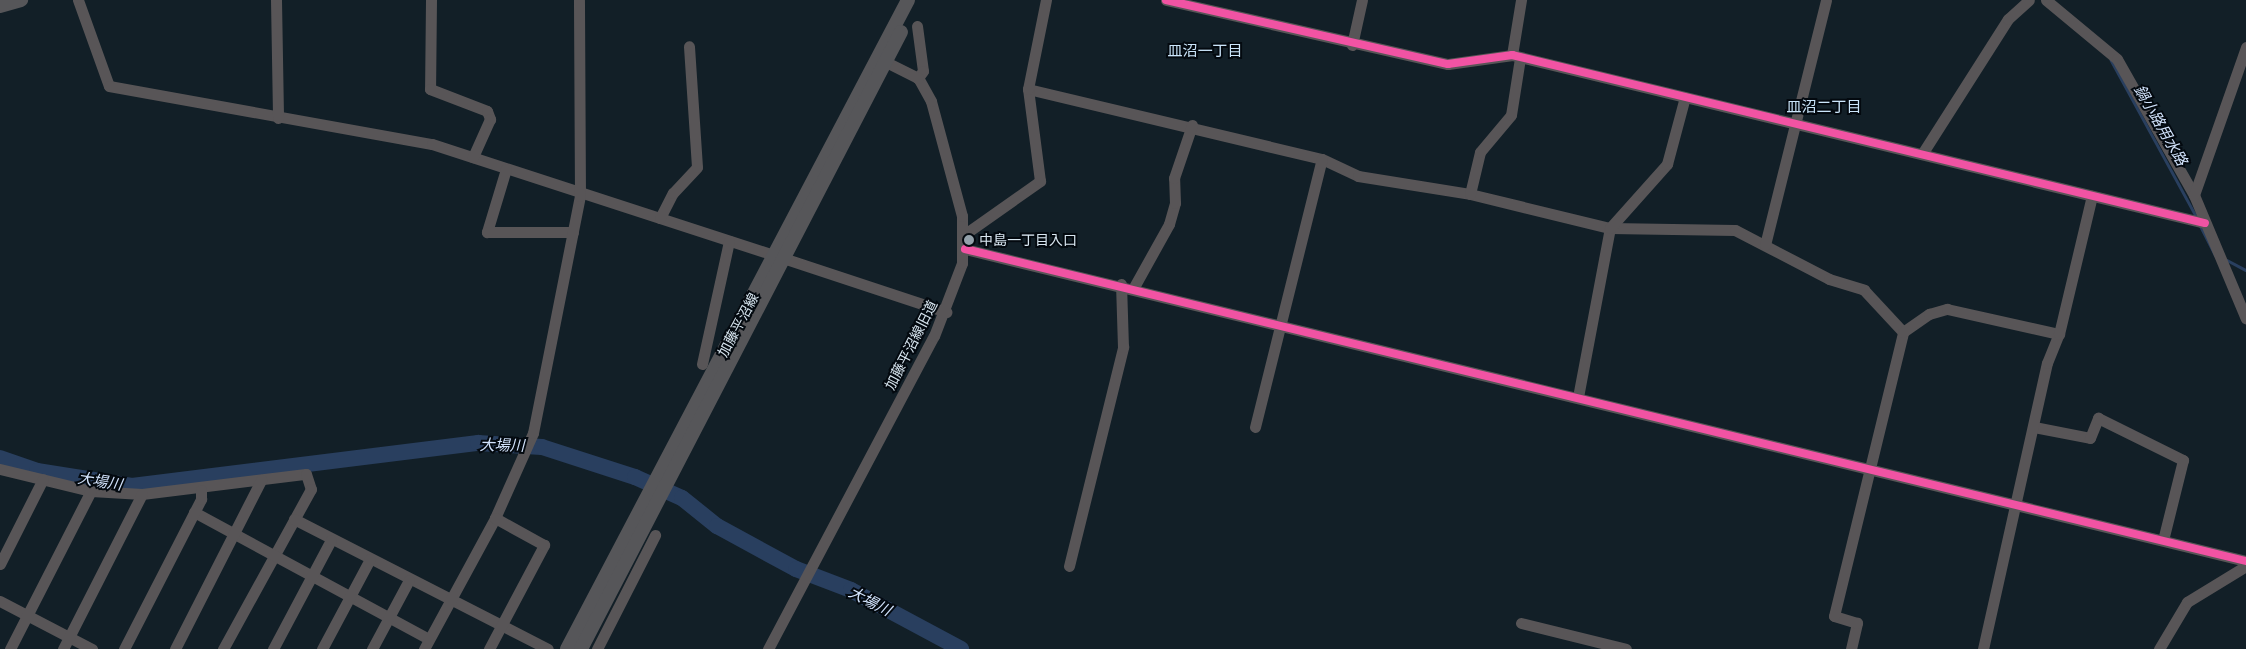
<!DOCTYPE html>
<meta charset="utf-8">
<style>
body{margin:0}
#map{position:relative;width:2246px;height:649px;overflow:hidden;background:#121f27;font-family:"Space Grotesk","Noto Sans JP",sans-serif}
div>[style]{position:absolute}
.stream>*{height:2.5px;margin:-1.25px;padding:0 1.25px;transform-origin:1.25px;border-radius:1.25px;background:#293f5f}
.river>*{height:16px;margin:-8px;padding:0 8px;transform-origin:8px;border-radius:8px;background:#293f5f}
.minor>*{height:11px;margin:-5.5px;padding:0 5.5px;transform-origin:5.5px;border-radius:5.5px;background:#585557}
.major>*{height:14px;margin:-7px;padding:0 7px;transform-origin:7px;border-radius:7px;background:#565659}
.cycleway>*{height:8px;margin:-4px;padding:0 4px;transform-origin:4px;border-radius:4px;background:#f153a3}
.dots>*{width:14px;height:14px;translate:-50% -50%;box-sizing:border-box;border:2px solid #03090f;border-radius:50%}
span{translate:-50% -50%;white-space:nowrap;text-align:center;line-height:1.15;-webkit-text-stroke:4px #03090f;paint-order:stroke}
.poi-label{font-size:14px;color:#d9e7f1}
.left{translate:0 -50%;text-align:left}
.street-label{font-size:14px;color:#d9e7f1}
.neighbourhood-label{font-size:15px;color:#cbe6fb}
.water-label{font-size:15px;color:#d2e3fc;font-style:italic}
</style>
<div id="map">
<div class="stream">
<div style="left:2111px;top:60px;width:180px;rotate:61.4deg"></div>
<div style="left:2200px;top:225px;width:34px;rotate:63deg"></div>
<div style="left:2227px;top:260px;width:21px;rotate:28deg"></div>
</div>
<div class="river">
<div style="left:0;top:458px;width:39px;rotate:19deg"></div>
<div style="left:37px;top:471px;width:96px;rotate:9deg"></div>
<div style="left:132px;top:486px;width:349px;rotate:-7.1deg"></div>
<div style="left:478px;top:443px;width:64px;rotate:3.6deg"></div>
<div style="left:542px;top:447px;width:98px;rotate:17.9deg"></div>
<div style="left:635px;top:477px;width:51px;rotate:24.1deg"></div>
<div style="left:682px;top:498px;width:45px;rotate:38.7deg"></div>
<div style="left:717px;top:526px;width:90px;rotate:28.6deg"></div>
<div style="left:796px;top:569px;width:59px;rotate:20.9deg"></div>
<div style="left:851px;top:590px;width:125px;rotate:28.2deg"></div>
</div>
<div class="minor">
<div style="left:78px;top:0;width:91px;rotate:70.2deg"></div>
<div style="left:109px;top:86px;width:328px;rotate:10.2deg"></div>
<div style="left:432px;top:144px;width:360px;rotate:18deg"></div>
<div style="left:276px;top:0;width:118px;rotate:89deg"></div>
<div style="left:431px;top:0;width:89px;rotate:90.6deg"></div>
<div style="left:430px;top:89px;width:61px;rotate:21.1deg"></div>
<div style="left:487px;top:111px;width:9px;rotate:69deg"></div>
<div style="left:490px;top:119px;width:42px;rotate:114.1deg"></div>
<div style="left:1166px;top:0;width:289px;rotate:12.8deg"></div>
<div style="left:1448px;top:64px;width:65px;rotate:-8deg"></div>
<div style="left:1512px;top:55px;width:713px;rotate:13.63deg"></div>
<div style="left:2046px;top:0;width:92px;rotate:39.7deg"></div>
<div style="left:2117px;top:59px;width:156px;rotate:60.5deg"></div>
<div style="left:2194px;top:195px;width:134px;rotate:67.2deg"></div>
<div style="left:917px;top:26px;width:45px;rotate:82.4deg"></div>
<div style="left:923px;top:71px;width:9px;rotate:126deg"></div>
<div style="left:1352px;top:45px;width:46px;rotate:-77.5deg"></div>
<div style="left:1512px;top:55px;width:56px;rotate:-80.7deg"></div>
<div style="left:1028px;top:89px;width:302px;rotate:13.4deg"></div>
<div style="left:1322px;top:159px;width:40px;rotate:25deg"></div>
<div style="left:1358px;top:176px;width:113px;rotate:9.1deg"></div>
<div style="left:1470px;top:194px;width:144px;rotate:13.7deg"></div>
<div style="left:1610px;top:228px;width:125px;rotate:0.9deg"></div>
<div style="left:1735px;top:230px;width:106px;rotate:27.5deg"></div>
<div style="left:1829px;top:279px;width:37px;rotate:17deg"></div>
<div style="left:1864px;top:290px;width:57px;rotate:47.1deg"></div>
<div style="left:1922px;top:154px;width:160px;rotate:-57.5deg"></div>
<div style="left:2008px;top:19px;width:28px;rotate:-42deg"></div>
<div style="left:506px;top:169px;width:66px;rotate:106.8deg"></div>
<div style="left:487px;top:232px;width:86px"></div>
<div style="left:1470px;top:194px;width:43px;rotate:-76.6deg"></div>
<div style="left:1480px;top:152px;width:48px;rotate:-50deg"></div>
<div style="left:1511px;top:115px;width:58px;rotate:-81deg"></div>
<div style="left:2194px;top:195px;width:157px;rotate:-70.6deg"></div>
<div style="left:660px;top:218px;width:28px;rotate:-63deg"></div>
<div style="left:673px;top:193px;width:35px;rotate:-47deg"></div>
<div style="left:697px;top:167px;width:121px;rotate:-93.8deg"></div>
<div style="left:965px;top:234px;width:92px;rotate:-35.2deg"></div>
<div style="left:1040px;top:181px;width:93px;rotate:-97.4deg"></div>
<div style="left:1028px;top:89px;width:91px;rotate:-78.6deg"></div>
<div style="left:1765px;top:245px;width:252px;rotate:-76deg"></div>
<div style="left:965px;top:249px;width:1318px;rotate:13.69deg"></div>
<div style="left:786px;top:259px;width:169px;rotate:18.3deg"></div>
<div style="left:1134px;top:287px;width:72px;rotate:-60.9deg"></div>
<div style="left:1169px;top:224px;width:22px;rotate:-74deg"></div>
<div style="left:1175px;top:203px;width:25px;rotate:-92deg"></div>
<div style="left:1174px;top:178px;width:56px;rotate:-71.2deg"></div>
<div style="left:702px;top:364px;width:126px;rotate:-77.6deg"></div>
<div style="left:1578px;top:397px;width:172px;rotate:-79.3deg"></div>
<div style="left:1610px;top:228px;width:86px;rotate:-48.3deg"></div>
<div style="left:1667px;top:164px;width:69px;rotate:-75deg"></div>
<div style="left:1255px;top:427px;width:276px;rotate:-76deg"></div>
<div style="left:2034px;top:427px;width:57px;rotate:11.1deg"></div>
<div style="left:2090px;top:438px;width:22px;rotate:-68deg"></div>
<div style="left:2098px;top:418px;width:95px;rotate:26.3deg"></div>
<div style="left:2183px;top:460px;width:82px;rotate:104deg"></div>
<div style="left:0;top:469px;width:94px;rotate:13.6deg"></div>
<div style="left:91px;top:491px;width:51px;rotate:3.4deg"></div>
<div style="left:142px;top:494px;width:165px;rotate:-7deg"></div>
<div style="left:306px;top:474px;width:16px;rotate:72deg"></div>
<div style="left:311px;top:489px;width:183px;rotate:118.8deg"></div>
<div style="left:194px;top:512px;width:267px;rotate:28.4deg"></div>
<div style="left:294px;top:519px;width:285px;rotate:27.1deg"></div>
<div style="left:0;top:564px;width:95px;rotate:-63.2deg"></div>
<div style="left:1069px;top:566px;width:226px;rotate:-76.1deg"></div>
<div style="left:1123px;top:347px;width:63px;rotate:-91.8deg"></div>
<div style="left:0;top:601px;width:104px;rotate:27.6deg"></div>
<div style="left:1521px;top:623px;width:108px;rotate:13.9deg"></div>
<div style="left:10px;top:649px;width:178px;rotate:-62.9deg"></div>
<div style="left:63px;top:649px;width:174px;rotate:-63deg"></div>
<div style="left:124px;top:649px;width:169px;rotate:-62.8deg"></div>
<div style="left:201px;top:499px;width:9px;rotate:-90deg"></div>
<div style="left:175px;top:649px;width:190px;rotate:-63deg"></div>
<div style="left:273px;top:649px;width:123px;rotate:-62deg"></div>
<div style="left:322px;top:649px;width:102px;rotate:-61.9deg"></div>
<div style="left:372px;top:649px;width:78px;rotate:-61.8deg"></div>
<div style="left:424px;top:649px;width:149px;rotate:-61.5deg"></div>
<div style="left:495px;top:518px;width:93px;rotate:-65.9deg"></div>
<div style="left:533px;top:433px;width:242px;rotate:-78.8deg"></div>
<div style="left:580px;top:196px;width:196px;rotate:-90.3deg"></div>
<div style="left:489px;top:649px;width:118px;rotate:-62.1deg"></div>
<div style="left:544px;top:545px;width:56px;rotate:-151.1deg"></div>
<div style="left:597px;top:649px;width:128px;rotate:-63deg"></div>
<div style="left:768px;top:649px;width:354px;rotate:-62.1deg"></div>
<div style="left:934px;top:336px;width:78px;rotate:-69deg"></div>
<div style="left:962px;top:263px;width:47px;rotate:-90deg"></div>
<div style="left:962px;top:216px;width:119px;rotate:-105.1deg"></div>
<div style="left:931px;top:101px;width:26px;rotate:-119deg"></div>
<div style="left:918px;top:78px;width:45px;rotate:-153.4deg"></div>
<div style="left:1851px;top:649px;width:27px;rotate:-77deg"></div>
<div style="left:1857px;top:623px;width:24px;rotate:-163deg"></div>
<div style="left:1834px;top:616px;width:292px;rotate:-76.3deg"></div>
<div style="left:1903px;top:332px;width:32px;rotate:-35deg"></div>
<div style="left:1929px;top:314px;width:19px;rotate:-16deg"></div>
<div style="left:1947px;top:309px;width:115px;rotate:12.6deg"></div>
<div style="left:1983px;top:649px;width:293px;rotate:-77.4deg"></div>
<div style="left:2047px;top:363px;width:31px;rotate:-68deg"></div>
<div style="left:2059px;top:334px;width:142px;rotate:-76.6deg"></div>
<div style="left:2159px;top:649px;width:55px;rotate:-59.2deg"></div>
<div style="left:2187px;top:602px;width:69px;rotate:-31.4deg"></div>
</div>
<div class="major">
<div style="left:0;top:6px;width:22px;rotate:-16deg"></div>
<div style="left:567px;top:649px;width:733px;rotate:-62.28deg"></div>
<div style="left:581px;top:649px;width:695px;rotate:-62.59deg"></div>
</div>
<div class="cycleway">
<div style="left:1166px;top:0;width:289px;rotate:12.8deg"></div>
<div style="left:1448px;top:64px;width:65px;rotate:-8deg"></div>
<div style="left:1512px;top:55px;width:713px;rotate:13.63deg"></div>
<div style="left:965px;top:249px;width:1318px;rotate:13.69deg"></div>
</div>
<div class="dots">
<div style="left:969px;top:240px;background:#93a1aa"></div>
</div>
<div class="poi-label">
<span class="left" style="left:979px;top:240px">中島一丁目入口</span>
</div>
<div class="street-label">
<span style="left:738px;top:325px;rotate:-62deg">加藤平沼線</span>
<span style="left:911px;top:345px;rotate:-63deg">加藤平沼線旧道</span>
</div>
<div class="neighbourhood-label">
<span style="left:1205px;top:51px">皿沼一丁目</span>
<span style="left:1824px;top:107px">皿沼二丁目</span>
</div>
<div class="water-label">
<span style="left:2161px;top:125px;rotate:60deg">鍋小路用水路</span>
<span style="left:502px;top:445px;rotate:1deg">大場川</span>
<span style="left:100px;top:481px;rotate:9deg">大場川</span>
<span style="left:870px;top:601px;rotate:27deg">大場川</span>
</div>
</div>
